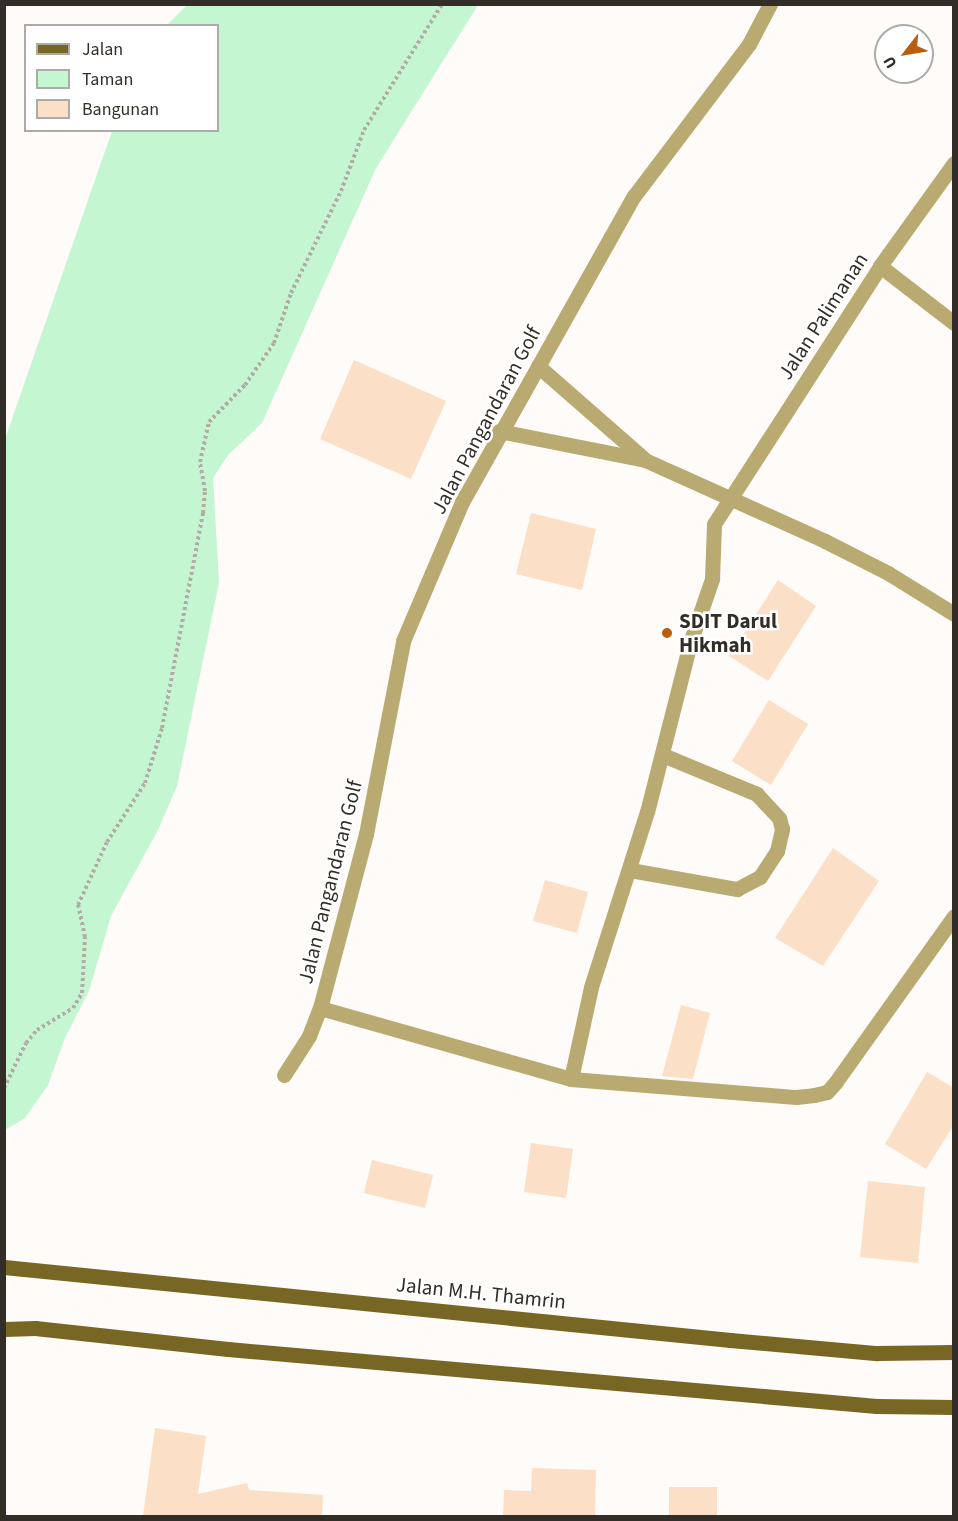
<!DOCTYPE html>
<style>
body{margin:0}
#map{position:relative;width:958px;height:1521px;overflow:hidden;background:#fefbf8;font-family:"Source Sans 3",sans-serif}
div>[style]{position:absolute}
.green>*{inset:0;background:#c5f6d2}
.building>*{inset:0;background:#fbdfc6}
.path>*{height:4px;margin-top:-2px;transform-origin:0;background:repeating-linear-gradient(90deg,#b1aca8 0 3px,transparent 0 6px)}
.minor>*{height:15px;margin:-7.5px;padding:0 7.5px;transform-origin:7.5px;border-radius:7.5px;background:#b9aa71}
.primary>*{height:15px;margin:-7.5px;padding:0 7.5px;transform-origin:7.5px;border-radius:7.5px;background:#786724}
.dots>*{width:16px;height:16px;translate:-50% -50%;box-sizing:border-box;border:3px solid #fff;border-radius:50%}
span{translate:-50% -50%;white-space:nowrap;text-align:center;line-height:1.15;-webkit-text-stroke:5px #fff;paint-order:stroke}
.street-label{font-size:21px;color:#332d27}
.poi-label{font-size:21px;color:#332d27;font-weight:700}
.left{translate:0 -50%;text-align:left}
.frame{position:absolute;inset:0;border:6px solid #332d27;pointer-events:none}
.legend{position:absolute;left:24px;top:24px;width:195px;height:108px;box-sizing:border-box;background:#fff;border:2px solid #adaba9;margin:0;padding:8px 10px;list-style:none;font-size:18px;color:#332d27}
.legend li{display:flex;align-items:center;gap:12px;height:30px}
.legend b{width:30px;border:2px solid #adaba9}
.north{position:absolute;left:874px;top:24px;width:60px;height:60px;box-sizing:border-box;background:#fff;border:2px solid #adaba9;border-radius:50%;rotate:239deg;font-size:16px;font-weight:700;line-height:24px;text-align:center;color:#332d27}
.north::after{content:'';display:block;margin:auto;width:21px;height:27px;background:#bb5d10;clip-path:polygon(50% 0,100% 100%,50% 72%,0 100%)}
</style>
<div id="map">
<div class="green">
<div style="clip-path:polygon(187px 5px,478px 5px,376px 168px,262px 423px,228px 455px,213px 478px,219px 583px,177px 786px,158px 830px,111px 916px,89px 991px,65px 1038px,48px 1085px,25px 1118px,5px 1130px,5px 439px,112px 131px,218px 130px,218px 26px,167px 25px)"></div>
</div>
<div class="building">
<div style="clip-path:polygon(354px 360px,446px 401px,411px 479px,320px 439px)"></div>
<div style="clip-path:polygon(531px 513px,596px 529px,582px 590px,516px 574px)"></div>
<div style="clip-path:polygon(778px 580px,816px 606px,768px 681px,729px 656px)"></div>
<div style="clip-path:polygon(769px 700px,808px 724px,771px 785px,732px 761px)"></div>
<div style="clip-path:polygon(833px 848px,879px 881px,823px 966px,775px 938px)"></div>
<div style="clip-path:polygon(545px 880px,588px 892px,577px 933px,533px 921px)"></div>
<div style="clip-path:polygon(681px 1005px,710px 1013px,693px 1079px,662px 1076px)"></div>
<div style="clip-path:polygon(927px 1072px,954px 1088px,954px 1125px,926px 1169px,885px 1144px)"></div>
<div style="clip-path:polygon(531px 1143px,573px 1149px,566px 1198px,524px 1192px)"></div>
<div style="clip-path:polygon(372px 1160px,433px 1175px,425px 1208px,364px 1193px)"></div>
<div style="clip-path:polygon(868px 1181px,925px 1187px,918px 1263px,860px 1257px)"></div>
<div style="clip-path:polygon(155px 1428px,206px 1436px,198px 1494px,247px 1483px,249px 1490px,323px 1495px,322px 1516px,143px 1516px)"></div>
<div style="clip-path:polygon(532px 1468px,596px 1470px,595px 1516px,503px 1516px,504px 1490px,531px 1491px)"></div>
<div style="clip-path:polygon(669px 1487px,717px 1487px,717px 1516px,669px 1516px)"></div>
</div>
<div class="path">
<div style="left:4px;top:1088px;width:50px;rotate:-63.9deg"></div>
<div style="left:26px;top:1043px;width:17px;rotate:-50deg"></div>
<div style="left:37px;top:1030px;width:42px;rotate:-31.4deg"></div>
<div style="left:73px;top:1008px;width:17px;rotate:-59deg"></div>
<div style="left:82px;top:993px;width:56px;rotate:-86.9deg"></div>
<div style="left:85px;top:937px;width:33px;rotate:-102deg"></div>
<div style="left:78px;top:905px;width:69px;rotate:-65.3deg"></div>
<div style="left:107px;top:842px;width:70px;rotate:-57.2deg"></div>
<div style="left:145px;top:783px;width:58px;rotate:-72.8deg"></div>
<div style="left:162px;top:728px;width:219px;rotate:-79.2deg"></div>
<div style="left:203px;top:513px;width:22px;rotate:-85deg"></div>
<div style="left:205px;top:491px;width:29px;rotate:-100deg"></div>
<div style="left:200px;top:462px;width:41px;rotate:-77.3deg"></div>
<div style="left:209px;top:422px;width:52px;rotate:-45.8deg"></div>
<div style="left:245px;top:385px;width:51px;rotate:-55.4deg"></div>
<div style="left:274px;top:343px;width:53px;rotate:-71.2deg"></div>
<div style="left:291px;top:293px;width:114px;rotate:-63.9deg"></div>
<div style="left:341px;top:191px;width:65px;rotate:-69.3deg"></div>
<div style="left:364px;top:130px;width:148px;rotate:-58.2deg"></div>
</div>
<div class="minor">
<div style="left:880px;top:266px;width:93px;rotate:37.6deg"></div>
<div style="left:538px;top:366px;width:140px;rotate:41.2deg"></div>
<div style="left:499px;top:431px;width:149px;rotate:11.2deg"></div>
<div style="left:645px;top:460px;width:197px;rotate:24.2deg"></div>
<div style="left:825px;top:541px;width:71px;rotate:26.9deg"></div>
<div style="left:888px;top:573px;width:78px;rotate:31.8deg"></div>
<div style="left:630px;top:870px;width:109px;rotate:10.1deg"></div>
<div style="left:737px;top:889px;width:26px;rotate:-28deg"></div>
<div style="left:760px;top:877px;width:31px;rotate:-57deg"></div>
<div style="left:777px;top:851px;width:23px;rotate:-77deg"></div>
<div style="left:782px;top:829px;width:11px;rotate:-105deg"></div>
<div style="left:779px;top:818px;width:33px;rotate:-133deg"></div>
<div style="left:757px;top:794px;width:102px;rotate:-157.5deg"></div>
<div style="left:320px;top:1008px;width:261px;rotate:15.8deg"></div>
<div style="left:571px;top:1079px;width:226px;rotate:4.6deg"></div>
<div style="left:796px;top:1097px;width:18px;rotate:-6deg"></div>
<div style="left:814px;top:1095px;width:13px;rotate:-13deg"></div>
<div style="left:827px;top:1092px;width:12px;rotate:-48deg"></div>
<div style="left:835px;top:1083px;width:205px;rotate:-54.5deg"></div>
<div style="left:284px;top:1075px;width:46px;rotate:-57.3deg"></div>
<div style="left:309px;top:1036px;width:30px;rotate:-69deg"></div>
<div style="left:320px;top:1008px;width:180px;rotate:-75.2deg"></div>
<div style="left:366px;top:834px;width:197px;rotate:-79.1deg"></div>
<div style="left:403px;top:641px;width:151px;rotate:-67deg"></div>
<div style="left:462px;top:502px;width:351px;rotate:-60.7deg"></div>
<div style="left:634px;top:196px;width:191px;rotate:-52.9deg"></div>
<div style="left:749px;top:44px;width:45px;rotate:-62.3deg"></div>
<div style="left:571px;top:1079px;width:94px;rotate:-77.7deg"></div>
<div style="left:591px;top:987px;width:184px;rotate:-72.3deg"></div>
<div style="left:647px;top:812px;width:178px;rotate:-75.7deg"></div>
<div style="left:691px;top:640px;width:65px;rotate:-71deg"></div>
<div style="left:712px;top:579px;width:55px;rotate:-87.9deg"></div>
<div style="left:714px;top:524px;width:307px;rotate:-57.2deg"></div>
<div style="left:880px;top:266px;width:127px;rotate:-54.3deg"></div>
</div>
<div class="primary">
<div style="left:4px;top:1267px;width:730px;rotate:5.74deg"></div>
<div style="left:730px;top:1340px;width:148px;rotate:5.1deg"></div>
<div style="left:877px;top:1353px;width:77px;rotate:-0.7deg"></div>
<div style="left:4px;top:1329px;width:31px;rotate:-2deg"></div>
<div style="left:35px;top:1328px;width:194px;rotate:6.2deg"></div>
<div style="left:228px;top:1349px;width:651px;rotate:5.02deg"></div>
<div style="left:877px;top:1406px;width:77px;rotate:0.7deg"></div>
</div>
<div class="dots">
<div style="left:667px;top:633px;background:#bb5d10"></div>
</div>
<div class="street-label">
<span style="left:823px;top:316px;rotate:-57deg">Jalan Palimanan</span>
<span style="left:486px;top:420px;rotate:-62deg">Jalan Pangandaran Golf</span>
<span style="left:330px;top:882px;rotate:-76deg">Jalan Pangandaran Golf</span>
<span style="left:481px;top:1293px;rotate:6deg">Jalan M.H. Thamrin</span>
</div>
<div class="poi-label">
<span class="left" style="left:679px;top:633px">SDIT Darul<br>Hikmah</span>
</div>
<div class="frame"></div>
<ul class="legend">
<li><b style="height:8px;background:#786724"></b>Jalan</li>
<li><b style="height:16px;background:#c5f6d2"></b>Taman</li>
<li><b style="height:16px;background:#fbdfc6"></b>Bangunan</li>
</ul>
<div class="north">U</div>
</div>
